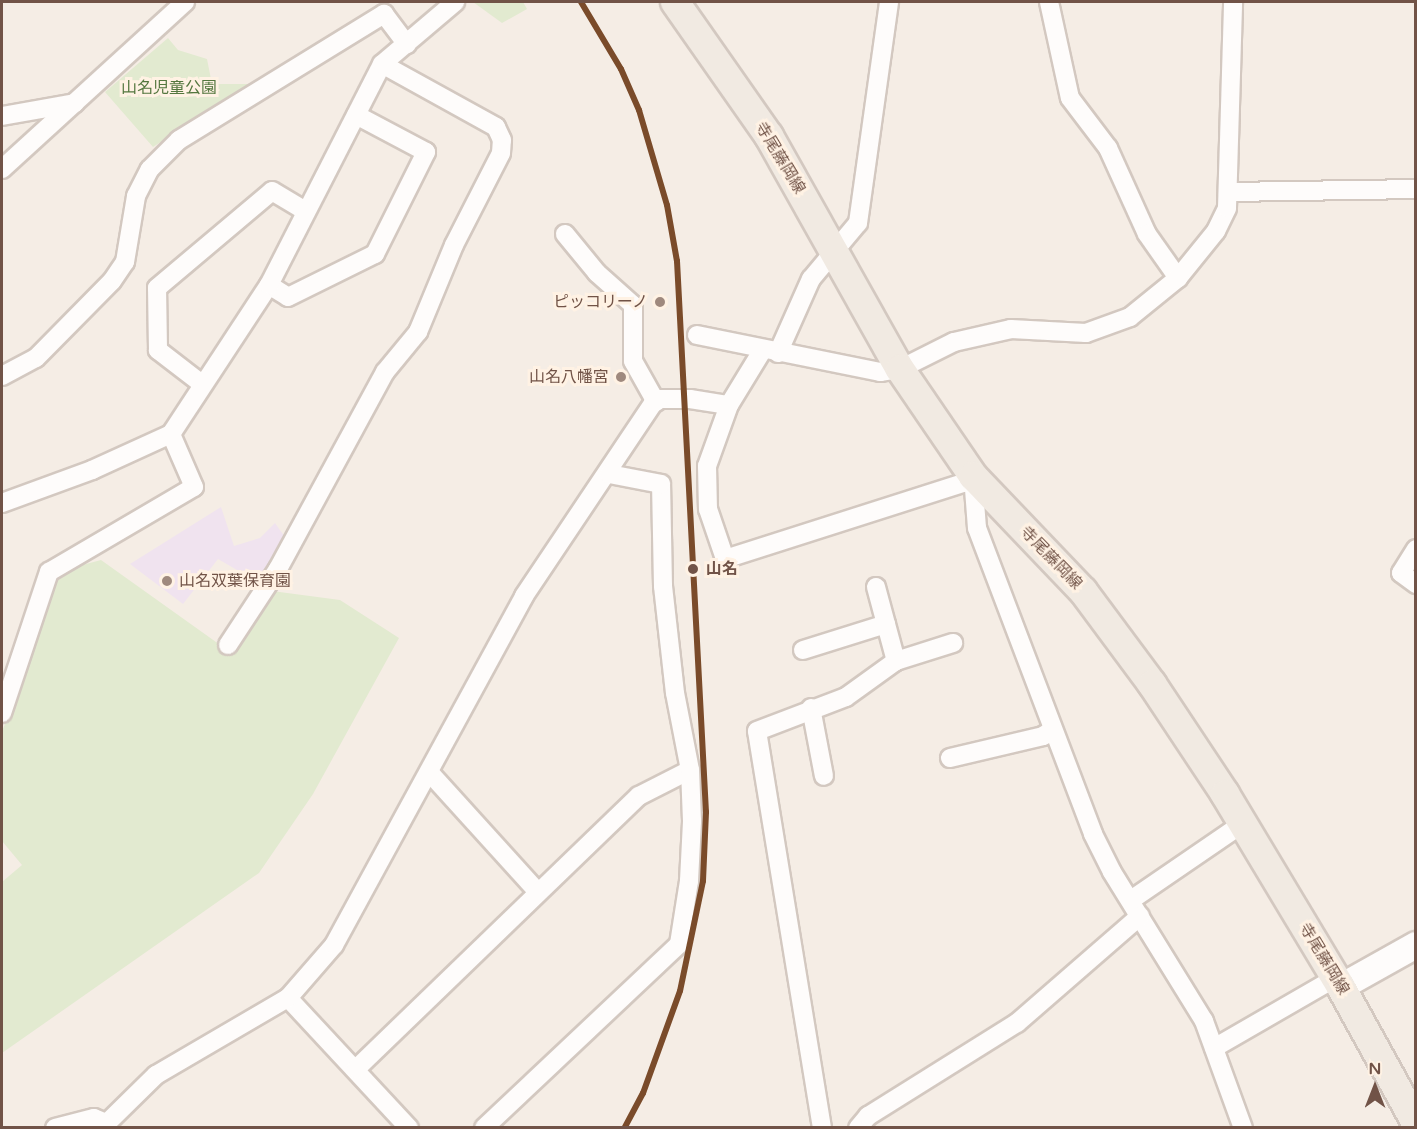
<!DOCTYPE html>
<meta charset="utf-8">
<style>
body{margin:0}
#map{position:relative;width:1417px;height:1129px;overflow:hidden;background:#f5ede5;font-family:"Varela Round","Noto Sans JP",sans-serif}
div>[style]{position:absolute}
.education>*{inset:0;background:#f0e3ef}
.green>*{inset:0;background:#e2ead0}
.roads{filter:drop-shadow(2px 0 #d3c8c0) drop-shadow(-2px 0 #d3c8c0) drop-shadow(0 2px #d3c8c0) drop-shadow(0 -2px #d3c8c0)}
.minor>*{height:18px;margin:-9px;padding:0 9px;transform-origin:9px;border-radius:9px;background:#fefcfb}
.secondary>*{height:26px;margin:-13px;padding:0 13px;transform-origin:13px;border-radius:13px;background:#fefcfb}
.primary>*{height:28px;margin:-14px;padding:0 14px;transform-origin:14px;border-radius:14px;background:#f1eae2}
.rail-1>*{height:6px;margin:-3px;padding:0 3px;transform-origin:3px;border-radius:3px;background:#7a4b2a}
.dots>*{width:16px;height:16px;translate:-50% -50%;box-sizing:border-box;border:3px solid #fff2e4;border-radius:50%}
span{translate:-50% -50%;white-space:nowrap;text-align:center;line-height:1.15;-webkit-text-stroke:6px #fff2e4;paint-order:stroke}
.park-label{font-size:16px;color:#54773f}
.street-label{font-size:16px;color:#715347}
.poi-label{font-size:16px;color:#715347}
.right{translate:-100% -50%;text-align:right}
.left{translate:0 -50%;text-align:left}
.stop-label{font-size:16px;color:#715347;font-weight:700}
.frame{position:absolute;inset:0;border:3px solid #715347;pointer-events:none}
.north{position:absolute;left:1345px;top:1057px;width:60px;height:60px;-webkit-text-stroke:4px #fff2e4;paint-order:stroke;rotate:0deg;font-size:16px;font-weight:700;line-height:24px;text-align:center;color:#715347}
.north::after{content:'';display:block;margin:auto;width:21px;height:27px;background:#715347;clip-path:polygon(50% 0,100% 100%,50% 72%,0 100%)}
</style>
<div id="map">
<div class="education">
<div style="clip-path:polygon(221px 507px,234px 546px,260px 538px,275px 523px,287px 540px,261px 584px,218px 559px,183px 604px,130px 564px)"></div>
</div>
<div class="green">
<div style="clip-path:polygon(473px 2px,523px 2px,527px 9px,502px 23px)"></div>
<div style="clip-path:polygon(168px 38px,178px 50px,207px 59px,212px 84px,249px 84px,153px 147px,105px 92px)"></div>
<div style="clip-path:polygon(101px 560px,230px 652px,272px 591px,340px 600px,399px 638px,313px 794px,259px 873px,2px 1053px,2px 882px,22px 865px,2px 841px,2px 731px,23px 682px,57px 581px,75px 567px)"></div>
</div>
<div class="roads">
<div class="minor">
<div style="left:1049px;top:2px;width:98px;rotate:77.7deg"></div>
<div style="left:1070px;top:98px;width:63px;rotate:52.8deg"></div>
<div style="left:1108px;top:148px;width:94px;rotate:65.6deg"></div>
<div style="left:1147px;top:234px;width:54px;rotate:54.8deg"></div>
<div style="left:2px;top:116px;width:74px;rotate:-10.1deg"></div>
<div style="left:2px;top:169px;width:248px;rotate:-42.4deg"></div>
<div style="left:1228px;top:192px;width:188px;rotate:-0.9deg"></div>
<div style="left:565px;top:234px;width:50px;rotate:50.6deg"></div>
<div style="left:597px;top:273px;width:48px;rotate:41.6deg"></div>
<div style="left:633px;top:305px;width:56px;rotate:90deg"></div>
<div style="left:633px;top:361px;width:47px;rotate:60.7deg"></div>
<div style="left:269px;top:285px;width:22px;rotate:32deg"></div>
<div style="left:288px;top:297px;width:97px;rotate:-26.3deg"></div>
<div style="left:375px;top:254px;width:114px;rotate:-63.4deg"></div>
<div style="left:426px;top:152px;width:79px;rotate:-152.1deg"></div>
<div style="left:697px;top:335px;width:187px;rotate:11.4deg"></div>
<div style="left:880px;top:372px;width:20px;rotate:-9deg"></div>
<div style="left:900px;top:369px;width:60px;rotate:-26.6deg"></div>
<div style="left:954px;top:342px;width:58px;rotate:-12.8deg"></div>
<div style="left:1011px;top:329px;width:75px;rotate:3.1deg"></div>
<div style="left:1086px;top:333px;width:47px;rotate:-20deg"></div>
<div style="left:1130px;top:317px;width:62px;rotate:-39.1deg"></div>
<div style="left:1178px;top:278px;width:60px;rotate:-51deg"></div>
<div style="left:1216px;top:231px;width:25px;rotate:-64deg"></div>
<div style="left:1227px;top:208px;width:206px;rotate:-88.3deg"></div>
<div style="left:762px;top:351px;width:63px;rotate:121.4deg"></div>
<div style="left:729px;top:405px;width:65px;rotate:109.8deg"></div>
<div style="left:707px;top:466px;width:43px;rotate:88.7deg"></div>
<div style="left:708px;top:509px;width:53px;rotate:71.2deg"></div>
<div style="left:725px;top:559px;width:250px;rotate:-17.7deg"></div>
<div style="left:963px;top:483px;width:12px;rotate:-35deg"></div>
<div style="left:778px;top:353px;width:81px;rotate:-66deg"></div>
<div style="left:811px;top:279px;width:73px;rotate:-50deg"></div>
<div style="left:858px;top:223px;width:223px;rotate:-82deg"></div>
<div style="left:2px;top:376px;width:38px;rotate:-28deg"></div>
<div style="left:36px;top:358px;width:108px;rotate:-45.4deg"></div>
<div style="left:112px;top:281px;width:23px;rotate:-56deg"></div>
<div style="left:125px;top:262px;width:67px;rotate:-80.5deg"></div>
<div style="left:136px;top:196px;width:30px;rotate:-63deg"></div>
<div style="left:150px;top:169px;width:41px;rotate:-45deg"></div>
<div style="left:179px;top:140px;width:241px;rotate:-31.6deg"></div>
<div style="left:384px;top:14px;width:38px;rotate:53deg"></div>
<div style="left:202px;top:384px;width:56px;rotate:-142.3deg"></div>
<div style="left:158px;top:350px;width:62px;rotate:-90.9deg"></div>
<div style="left:157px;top:288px;width:150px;rotate:-40.1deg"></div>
<div style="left:272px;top:191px;width:39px;rotate:31deg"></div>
<div style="left:973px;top:476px;width:52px;rotate:85.6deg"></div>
<div style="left:977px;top:528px;width:327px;rotate:69.2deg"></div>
<div style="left:1093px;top:834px;width:42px;rotate:63.4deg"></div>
<div style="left:1112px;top:872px;width:175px;rotate:58.3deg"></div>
<div style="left:1204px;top:1021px;width:114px;rotate:70deg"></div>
<div style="left:2px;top:503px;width:96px;rotate:-20.1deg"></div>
<div style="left:92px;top:470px;width:87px;rotate:-24.5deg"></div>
<div style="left:171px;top:434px;width:178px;rotate:-56.7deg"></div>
<div style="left:269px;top:285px;width:248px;rotate:-62.9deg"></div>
<div style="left:382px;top:64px;width:96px;rotate:-40.3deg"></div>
<div style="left:1416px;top:549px;width:28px;rotate:122deg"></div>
<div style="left:1401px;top:573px;width:19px;rotate:36deg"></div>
<div style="left:876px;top:587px;width:77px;rotate:74.9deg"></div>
<div style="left:228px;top:645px;width:91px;rotate:-56.7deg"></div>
<div style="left:278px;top:569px;width:224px;rotate:-61.5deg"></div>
<div style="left:385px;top:372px;width:52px;rotate:-50.5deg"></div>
<div style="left:418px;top:332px;width:94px;rotate:-67.5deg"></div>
<div style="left:454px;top:245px;width:103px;rotate:-62.9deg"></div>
<div style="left:501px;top:153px;width:13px;rotate:-86deg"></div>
<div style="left:502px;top:140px;width:14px;rotate:-115deg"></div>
<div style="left:496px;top:127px;width:130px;rotate:-151.1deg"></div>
<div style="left:803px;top:650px;width:87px;rotate:-17.4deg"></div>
<div style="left:811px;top:708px;width:69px;rotate:79.2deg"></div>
<div style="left:2px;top:713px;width:149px;rotate:-71.6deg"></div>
<div style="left:49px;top:572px;width:168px;rotate:-30.4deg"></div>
<div style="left:194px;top:487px;width:58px;rotate:-113.5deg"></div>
<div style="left:950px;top:758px;width:96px;rotate:-13.3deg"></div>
<div style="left:1043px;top:736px;width:11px;rotate:-34deg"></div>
<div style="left:430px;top:773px;width:159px;rotate:47.8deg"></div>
<div style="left:1131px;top:900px;width:135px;rotate:-34.4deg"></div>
<div style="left:288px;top:998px;width:178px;rotate:47.1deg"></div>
<div style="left:1214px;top:1048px;width:140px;rotate:-30deg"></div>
<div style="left:356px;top:1069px;width:393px;rotate:-44deg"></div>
<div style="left:639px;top:796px;width:57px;rotate:-27deg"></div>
<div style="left:55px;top:1128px;width:40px;rotate:-14.4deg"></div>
<div style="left:94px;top:1118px;width:13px;rotate:23deg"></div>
<div style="left:102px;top:1128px;width:76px;rotate:-44.5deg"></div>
<div style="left:156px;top:1075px;width:153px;rotate:-30.3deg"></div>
<div style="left:288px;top:998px;width:70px;rotate:-49deg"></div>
<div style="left:334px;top:945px;width:397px;rotate:-61.4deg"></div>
<div style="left:524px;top:596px;width:232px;rotate:-56.2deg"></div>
<div style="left:653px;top:403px;width:8px;rotate:-30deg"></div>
<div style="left:660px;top:399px;width:30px"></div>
<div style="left:690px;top:399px;width:39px;rotate:9deg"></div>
<div style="left:484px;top:1128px;width:268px;rotate:-43.3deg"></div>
<div style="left:679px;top:944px;width:64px;rotate:-81deg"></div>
<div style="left:689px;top:881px;width:60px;rotate:-87.1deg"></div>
<div style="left:692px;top:821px;width:51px;rotate:-92.2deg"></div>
<div style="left:690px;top:770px;width:78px;rotate:-101deg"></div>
<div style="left:675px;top:693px;width:108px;rotate:-96.4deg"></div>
<div style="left:663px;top:586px;width:102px;rotate:-91.1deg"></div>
<div style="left:661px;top:484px;width:53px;rotate:-169.1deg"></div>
<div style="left:822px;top:1128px;width:402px;rotate:-99.3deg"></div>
<div style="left:757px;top:731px;width:95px;rotate:-20.9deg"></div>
<div style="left:846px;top:697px;width:62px;rotate:-35.8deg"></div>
<div style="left:896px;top:661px;width:60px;rotate:-17.5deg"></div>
<div style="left:858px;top:1128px;width:16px;rotate:-50deg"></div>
<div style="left:868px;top:1116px;width:176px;rotate:-32deg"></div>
<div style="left:1017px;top:1023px;width:163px;rotate:-41deg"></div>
</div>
<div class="secondary">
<div style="left:1341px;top:987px;width:86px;rotate:-29.2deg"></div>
</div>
<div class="primary">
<div style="left:675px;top:2px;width:164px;rotate:55deg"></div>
<div style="left:769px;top:136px;width:267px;rotate:60.7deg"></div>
<div style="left:900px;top:369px;width:130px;rotate:55.7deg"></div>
<div style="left:973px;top:476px;width:159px;rotate:46.3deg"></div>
<div style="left:1083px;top:591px;width:116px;rotate:53.4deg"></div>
<div style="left:1152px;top:684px;width:132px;rotate:56.4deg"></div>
<div style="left:1225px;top:794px;width:225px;rotate:59deg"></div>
<div style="left:1341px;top:987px;width:155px;rotate:61.1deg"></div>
</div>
</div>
<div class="rail-1">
<div style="left:581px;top:2px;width:78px;rotate:59.2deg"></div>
<div style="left:621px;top:69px;width:45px;rotate:66.3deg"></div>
<div style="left:639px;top:110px;width:99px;rotate:73.6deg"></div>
<div style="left:667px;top:205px;width:57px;rotate:79.9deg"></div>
<div style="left:677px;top:261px;width:552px;rotate:86.99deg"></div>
<div style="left:706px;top:812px;width:69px;rotate:92.5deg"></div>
<div style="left:703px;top:881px;width:112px;rotate:101.8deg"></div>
<div style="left:680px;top:991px;width:109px;rotate:109.9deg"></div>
<div style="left:643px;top:1093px;width:40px;rotate:118deg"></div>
</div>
<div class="dots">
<div style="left:660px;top:302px;background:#9f897e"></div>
<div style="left:621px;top:377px;background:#9f897e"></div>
<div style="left:693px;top:569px;background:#715347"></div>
<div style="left:167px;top:581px;background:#9f897e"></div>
</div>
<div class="park-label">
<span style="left:169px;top:88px">山名児童公園</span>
</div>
<div class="street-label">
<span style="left:780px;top:158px;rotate:59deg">寺尾藤岡線</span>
<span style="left:1051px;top:558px;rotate:46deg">寺尾藤岡線</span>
<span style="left:1324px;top:959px;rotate:59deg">寺尾藤岡線</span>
</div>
<div class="poi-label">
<span class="right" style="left:648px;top:302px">ピッコリーノ</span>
<span class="right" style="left:609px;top:377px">山名八幡宮</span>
<span class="left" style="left:179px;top:581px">山名双葉保育園</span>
</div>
<div class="stop-label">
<span class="left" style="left:706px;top:569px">山名</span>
</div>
<div class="frame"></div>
<div class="north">N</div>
</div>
